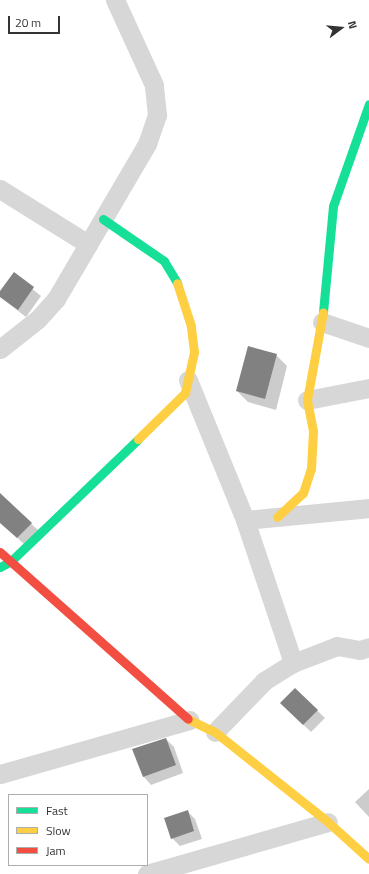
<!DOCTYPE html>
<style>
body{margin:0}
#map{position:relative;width:369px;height:874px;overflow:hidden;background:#fff;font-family:"Titillium Web",sans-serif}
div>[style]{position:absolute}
.shadow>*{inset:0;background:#0003}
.building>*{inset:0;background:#818181}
.street>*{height:19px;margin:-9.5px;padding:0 9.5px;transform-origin:9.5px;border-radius:9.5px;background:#d7d7d7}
.fast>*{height:9px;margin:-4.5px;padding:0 4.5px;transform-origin:4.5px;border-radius:4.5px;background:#16e098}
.slow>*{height:9px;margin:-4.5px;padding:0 4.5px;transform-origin:4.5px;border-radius:4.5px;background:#ffcf43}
.jam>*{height:9px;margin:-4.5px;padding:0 4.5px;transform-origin:4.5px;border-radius:4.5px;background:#f24e42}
span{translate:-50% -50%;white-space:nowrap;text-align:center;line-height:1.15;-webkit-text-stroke:4px #fff;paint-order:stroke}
.legend{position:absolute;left:8px;top:794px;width:140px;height:72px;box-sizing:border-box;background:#fff;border:1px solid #adadad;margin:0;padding:5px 7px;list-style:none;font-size:12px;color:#333}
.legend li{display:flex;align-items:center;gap:8px;height:20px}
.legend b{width:20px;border:1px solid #adadad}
.north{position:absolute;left:321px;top:8px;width:40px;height:40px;-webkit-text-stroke:3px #fff;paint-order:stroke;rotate:74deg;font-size:11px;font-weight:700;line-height:16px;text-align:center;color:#333}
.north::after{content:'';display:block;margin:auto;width:14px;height:18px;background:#333;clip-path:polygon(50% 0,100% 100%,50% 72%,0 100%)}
.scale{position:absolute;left:8px;top:16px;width:52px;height:18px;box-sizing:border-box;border:2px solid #333;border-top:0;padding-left:5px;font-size:12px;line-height:14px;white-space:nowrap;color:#333;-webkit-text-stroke:3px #fff;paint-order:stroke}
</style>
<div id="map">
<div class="shadow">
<div style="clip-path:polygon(14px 274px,41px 296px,26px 317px,0 297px)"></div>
<div style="clip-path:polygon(276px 355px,287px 366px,276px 410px,248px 402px,237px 391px)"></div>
<div style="clip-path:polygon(4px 499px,39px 531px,25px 545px,0 522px,0 503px)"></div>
<div style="clip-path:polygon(295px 689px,325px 718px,311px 732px,281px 703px)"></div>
<div style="clip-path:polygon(166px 739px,174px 747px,183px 773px,151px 785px,144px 777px,133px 750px)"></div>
<div style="clip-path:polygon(369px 789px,369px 817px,355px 802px)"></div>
<div style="clip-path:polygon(188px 812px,195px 819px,202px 839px,180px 846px,172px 838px)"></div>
</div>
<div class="building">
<div style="clip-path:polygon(14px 272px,34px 287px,18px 310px,0 297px,0 291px)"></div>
<div style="clip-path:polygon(248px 346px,277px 354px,265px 399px,236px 391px)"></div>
<div style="clip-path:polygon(0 493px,32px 523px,17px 538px,0 523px)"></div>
<div style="clip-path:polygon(295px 688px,318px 710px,303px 725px,280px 703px)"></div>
<div style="clip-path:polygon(166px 738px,176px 765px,143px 777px,132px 749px)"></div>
<div style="clip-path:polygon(188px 810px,194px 831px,171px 839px,164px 818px)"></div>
</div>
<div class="street">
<div style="left:0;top:189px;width:104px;rotate:32deg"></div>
<div style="left:322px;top:322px;width:50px;rotate:18.8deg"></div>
<div style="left:0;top:349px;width:48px;rotate:-38.3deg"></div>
<div style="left:38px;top:319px;width:27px;rotate:-48deg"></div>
<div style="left:56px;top:299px;width:180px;rotate:-59.6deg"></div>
<div style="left:147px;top:144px;width:31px;rotate:-71deg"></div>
<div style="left:157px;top:115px;width:30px;rotate:-96deg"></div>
<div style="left:154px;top:85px;width:94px;rotate:-114.6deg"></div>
<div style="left:188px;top:380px;width:151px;rotate:67.8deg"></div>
<div style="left:245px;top:520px;width:151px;rotate:71.4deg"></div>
<div style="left:307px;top:400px;width:63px;rotate:-11deg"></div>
<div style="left:245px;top:520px;width:125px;rotate:-5.5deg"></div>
<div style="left:215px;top:732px;width:71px;rotate:-46.1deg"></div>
<div style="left:264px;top:681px;width:34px;rotate:-32deg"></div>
<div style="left:293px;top:663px;width:47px;rotate:-21.1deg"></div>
<div style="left:337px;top:646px;width:23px;rotate:10deg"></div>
<div style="left:360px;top:650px;width:9px;rotate:-18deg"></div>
<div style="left:0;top:774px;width:197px;rotate:-15.9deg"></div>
<div style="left:147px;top:874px;width:188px;rotate:-16deg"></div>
</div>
<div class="fast">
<div style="left:103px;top:219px;width:74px;rotate:34.5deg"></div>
<div style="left:164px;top:261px;width:26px;rotate:59deg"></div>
<div style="left:323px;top:312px;width:106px;rotate:-84.6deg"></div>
<div style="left:333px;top:206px;width:108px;rotate:-70.6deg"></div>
<div style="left:0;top:567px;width:13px;rotate:-29deg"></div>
<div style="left:11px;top:561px;width:176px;rotate:-43.8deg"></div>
</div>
<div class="slow">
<div style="left:138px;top:439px;width:66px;rotate:-44.4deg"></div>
<div style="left:185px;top:393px;width:42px;rotate:-77.6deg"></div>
<div style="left:194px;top:352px;width:26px;rotate:-97deg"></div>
<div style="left:191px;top:326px;width:45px;rotate:-108deg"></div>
<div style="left:277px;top:517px;width:35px;rotate:-43deg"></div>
<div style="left:303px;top:493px;width:25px;rotate:-72deg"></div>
<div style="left:311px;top:469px;width:38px;rotate:-87deg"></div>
<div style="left:313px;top:431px;width:32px;rotate:-101deg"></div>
<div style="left:307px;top:400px;width:89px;rotate:-79.7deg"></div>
<div style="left:188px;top:719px;width:30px;rotate:26deg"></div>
<div style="left:215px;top:732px;width:144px;rotate:38.5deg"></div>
<div style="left:328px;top:822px;width:55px;rotate:42.1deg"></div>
</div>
<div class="jam">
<div style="left:0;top:552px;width:251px;rotate:41.6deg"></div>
</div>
<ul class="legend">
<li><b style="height:5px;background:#16e098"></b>Fast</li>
<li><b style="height:5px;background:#ffcf43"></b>Slow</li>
<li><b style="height:5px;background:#f24e42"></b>Jam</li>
</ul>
<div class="north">N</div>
<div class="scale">20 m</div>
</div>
